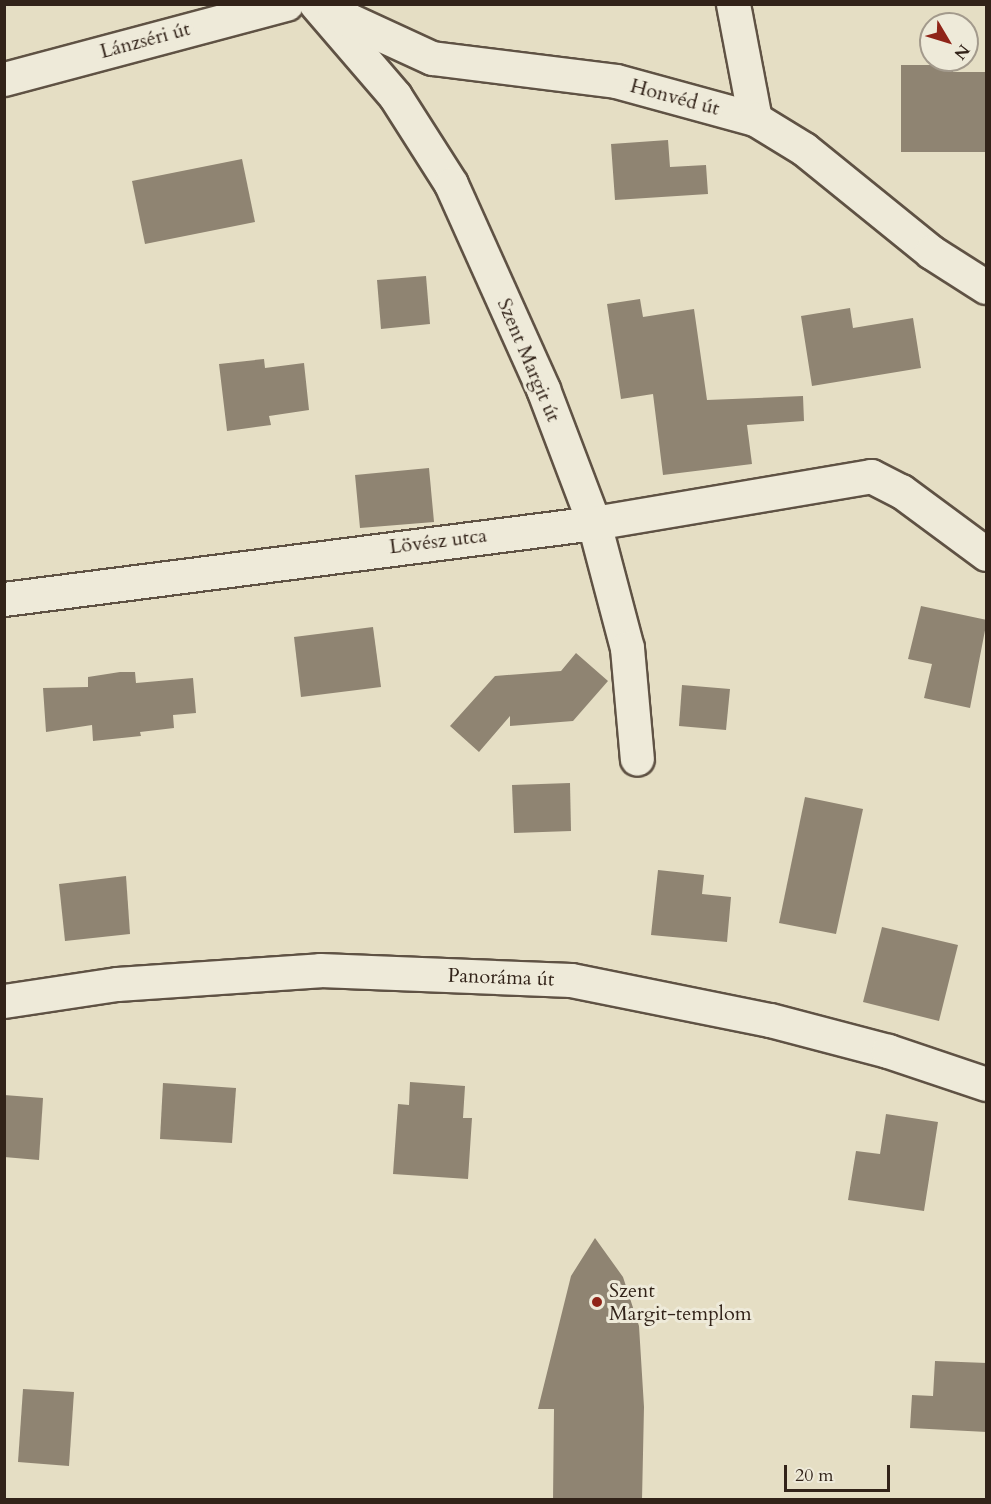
<!DOCTYPE html>
<meta charset="utf-8">
<style>
body{margin:0}
#map{position:relative;width:991px;height:1504px;overflow:hidden;background:#e5dec4;font-family:Cardo,serif}
div>[style]{position:absolute}
.building>*{inset:0;background:#8f8472}
.roads{filter:drop-shadow(2px 0 #5f5244) drop-shadow(-2px 0 #5f5244) drop-shadow(0 2px #5f5244) drop-shadow(0 -2px #5f5244)}
.street>*{height:33px;margin:-16.5px;padding:0 16.5px;transform-origin:16.5px;border-radius:16.5px;background:#eeead9}
.dots>*{width:16px;height:16px;translate:-50% -50%;box-sizing:border-box;border:3px solid #eeead9;border-radius:50%}
span{translate:-50% -50%;white-space:nowrap;text-align:center;line-height:1.15;-webkit-text-stroke:6px #eeead9;paint-order:stroke}
.street-label{font-size:20px;color:#322319}
.poi-label{font-size:20px;color:#322319}
.left{translate:0 -50%;text-align:left}
.frame{position:absolute;inset:0;border:6px solid #322319;pointer-events:none}
.north{position:absolute;left:919px;top:12px;width:60px;height:60px;box-sizing:border-box;background:#eeead9;border:2px solid #a39a8c;border-radius:50%;rotate:128deg;font-size:16px;font-weight:700;line-height:24px;text-align:center;color:#322319}
.north::after{content:'';display:block;margin:auto;width:21px;height:27px;background:#8f2418;clip-path:polygon(50% 0,100% 100%,50% 72%,0 100%)}
.scale{position:absolute;left:784px;top:1465px;width:106px;height:27px;box-sizing:border-box;border:3px solid #322319;border-top:0;padding-left:8px;font-size:18px;line-height:21px;white-space:nowrap;color:#322319;-webkit-text-stroke:4px #eeead9;paint-order:stroke}
</style>
<div id="map">
<div class="building">
<div style="clip-path:polygon(901px 65px,953px 65px,953px 72px,987px 72px,987px 152px,901px 152px)"></div>
<div style="clip-path:polygon(668px 140px,670px 167px,706px 165px,708px 194px,615px 200px,611px 144px)"></div>
<div style="clip-path:polygon(242px 159px,255px 222px,145px 244px,132px 181px)"></div>
<div style="clip-path:polygon(426px 276px,430px 324px,381px 329px,377px 280px)"></div>
<div style="clip-path:polygon(640px 299px,643px 317px,694px 309px,707px 400px,803px 396px,804px 421px,747px 425px,752px 464px,663px 475px,653px 394px,621px 399px,607px 304px)"></div>
<div style="clip-path:polygon(850px 308px,853px 328px,913px 318px,921px 368px,812px 386px,801px 316px)"></div>
<div style="clip-path:polygon(264px 359px,265px 368px,304px 363px,309px 410px,269px 416px,271px 425px,227px 431px,219px 364px)"></div>
<div style="clip-path:polygon(429px 468px,434px 522px,360px 528px,355px 475px)"></div>
<div style="clip-path:polygon(921px 606px,987px 620px,970px 708px,924px 698px,932px 664px,908px 659px)"></div>
<div style="clip-path:polygon(373px 627px,381px 687px,301px 697px,294px 637px)"></div>
<div style="clip-path:polygon(576px 653px,608px 681px,573px 721px,510px 726px,510px 716px,479px 752px,450px 726px,495px 676px,561px 671px)"></div>
<div style="clip-path:polygon(120px 672px,135px 672px,136px 683px,193px 678px,196px 713px,173px 715px,174px 728px,140px 732px,141px 736px,93px 741px,92px 725px,46px 732px,43px 688px,88px 687px,88px 677px)"></div>
<div style="clip-path:polygon(682px 685px,730px 689px,726px 730px,679px 726px)"></div>
<div style="clip-path:polygon(570px 783px,571px 831px,514px 833px,512px 785px)"></div>
<div style="clip-path:polygon(805px 797px,863px 809px,836px 934px,779px 923px)"></div>
<div style="clip-path:polygon(658px 870px,704px 875px,702px 894px,731px 897px,727px 942px,651px 935px)"></div>
<div style="clip-path:polygon(126px 876px,130px 934px,65px 941px,59px 884px)"></div>
<div style="clip-path:polygon(882px 927px,958px 945px,939px 1021px,863px 1002px)"></div>
<div style="clip-path:polygon(410px 1082px,465px 1086px,463px 1118px,472px 1118px,468px 1179px,393px 1174px,398px 1104px,409px 1105px)"></div>
<div style="clip-path:polygon(163px 1083px,236px 1088px,232px 1143px,160px 1139px)"></div>
<div style="clip-path:polygon(4px 1095px,43px 1098px,39px 1160px,4px 1157px)"></div>
<div style="clip-path:polygon(886px 1114px,938px 1122px,924px 1211px,848px 1200px,856px 1151px,880px 1154px)"></div>
<div style="clip-path:polygon(595px 1238px,623px 1277px,639px 1326px,644px 1407px,642px 1500px,553px 1500px,554px 1409px,538px 1409px,571px 1276px)"></div>
<div style="clip-path:polygon(935px 1361px,987px 1363px,987px 1432px,910px 1428px,912px 1395px,933px 1396px)"></div>
<div style="clip-path:polygon(23px 1389px,74px 1392px,69px 1466px,18px 1462px)"></div>
</div>
<div class="roads">
<div class="street">
<div style="left:316px;top:4px;width:121px;rotate:49.3deg"></div>
<div style="left:395px;top:96px;width:104px;rotate:57.5deg"></div>
<div style="left:451px;top:184px;width:225px;rotate:65.8deg"></div>
<div style="left:543px;top:389px;width:143px;rotate:69.2deg"></div>
<div style="left:594px;top:523px;width:129px;rotate:75.2deg"></div>
<div style="left:627px;top:648px;width:111px;rotate:84.9deg"></div>
<div style="left:733px;top:4px;width:117px;rotate:79.2deg"></div>
<div style="left:334px;top:13px;width:108px;rotate:24.7deg"></div>
<div style="left:432px;top:58px;width:185px;rotate:7.1deg"></div>
<div style="left:616px;top:81px;width:144px;rotate:15.3deg"></div>
<div style="left:755px;top:119px;width:57px;rotate:31.5deg"></div>
<div style="left:804px;top:149px;width:164px;rotate:39deg"></div>
<div style="left:931px;top:252px;width:65px;rotate:32.5deg"></div>
<div style="left:4px;top:79px;width:292px;rotate:-14.9deg"></div>
<div style="left:4px;top:599px;width:595px;rotate:-7.34deg"></div>
<div style="left:594px;top:523px;width:281px;rotate:-9.6deg"></div>
<div style="left:871px;top:476px;width:34px;rotate:27deg"></div>
<div style="left:901px;top:491px;width:106px;rotate:36.5deg"></div>
<div style="left:4px;top:1001px;width:114px;rotate:-8.6deg"></div>
<div style="left:117px;top:984px;width:203px;rotate:-3.9deg"></div>
<div style="left:320px;top:970px;width:251px;rotate:2.3deg"></div>
<div style="left:571px;top:980px;width:203px;rotate:11.4deg"></div>
<div style="left:770px;top:1020px;width:122px;rotate:14.7deg"></div>
<div style="left:888px;top:1051px;width:103px;rotate:18.6deg"></div>
</div>
</div>
<div class="dots">
<div style="left:597px;top:1302px;background:#8f2418"></div>
</div>
<div class="street-label">
<span style="left:145px;top:40px;rotate:-15deg">Lánzséri út</span>
<span style="left:675px;top:97px;rotate:15deg">Honvéd út</span>
<span style="left:529px;top:360px;rotate:67deg">Szent Margit út</span>
<span style="left:438px;top:541px;rotate:-7deg">Lövész utca</span>
<span style="left:501px;top:977px;rotate:2deg">Panoráma út</span>
</div>
<div class="poi-label">
<span class="left" style="left:609px;top:1302px">Szent<br>Margit-templom</span>
</div>
<div class="frame"></div>
<div class="north">N</div>
<div class="scale">20 m</div>
</div>
